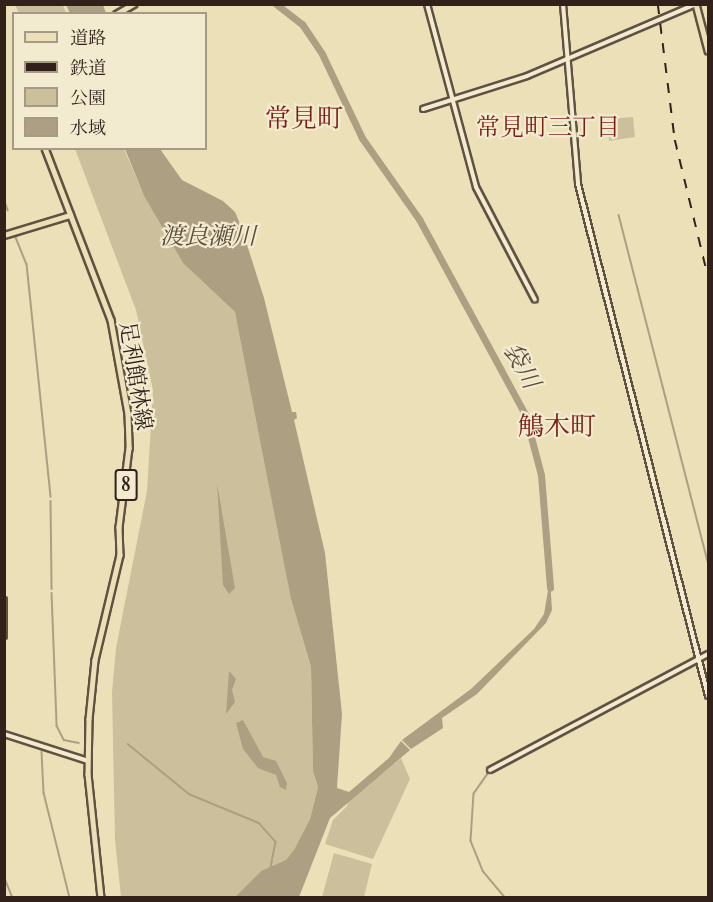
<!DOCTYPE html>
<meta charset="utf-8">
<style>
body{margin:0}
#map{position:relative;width:713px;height:902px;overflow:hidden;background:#ebe0b7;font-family:Cardo,"Noto Serif JP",serif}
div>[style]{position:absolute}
.green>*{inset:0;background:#ccc09c}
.water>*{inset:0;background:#ac9f82}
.stream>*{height:1.5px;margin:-0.75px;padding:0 0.75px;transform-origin:0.75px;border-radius:0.75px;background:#ac9f82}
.river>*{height:7px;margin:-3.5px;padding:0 3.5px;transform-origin:3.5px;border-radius:3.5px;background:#ac9f82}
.roads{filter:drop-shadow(2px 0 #605141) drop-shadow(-2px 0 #605141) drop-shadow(0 2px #605141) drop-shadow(0 -2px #605141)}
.tertiary>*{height:4px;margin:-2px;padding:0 2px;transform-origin:2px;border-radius:2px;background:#f2ebd0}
.primary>*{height:4.5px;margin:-2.25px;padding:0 2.25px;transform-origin:2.25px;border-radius:2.25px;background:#ebe0b7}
.rail>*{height:1.5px;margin-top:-0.75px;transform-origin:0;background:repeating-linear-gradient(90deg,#32211a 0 10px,transparent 0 20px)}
span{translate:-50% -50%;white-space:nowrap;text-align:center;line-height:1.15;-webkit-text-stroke:4.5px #f2ebd0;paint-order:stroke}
.shield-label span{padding:2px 4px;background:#f2ebd0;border:2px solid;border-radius:4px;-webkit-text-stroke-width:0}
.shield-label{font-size:21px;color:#32211a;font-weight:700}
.street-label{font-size:22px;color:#32211a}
.neighbourhood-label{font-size:24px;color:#7a1f14}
.water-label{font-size:24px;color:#5d4d3e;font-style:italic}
.quarter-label{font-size:26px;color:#7a1f14}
.frame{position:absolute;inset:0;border:6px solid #32211a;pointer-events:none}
.legend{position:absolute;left:12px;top:12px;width:195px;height:138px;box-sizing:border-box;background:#f2ebd0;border:2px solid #a59a87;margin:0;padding:8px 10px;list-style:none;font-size:18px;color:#32211a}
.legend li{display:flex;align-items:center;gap:12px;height:30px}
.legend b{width:30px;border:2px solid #a59a87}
</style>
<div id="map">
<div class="green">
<div style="clip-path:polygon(15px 5px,63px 5px,66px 13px,19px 13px)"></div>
<div style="clip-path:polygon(633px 117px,635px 137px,609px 141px,607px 119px)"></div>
<div style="clip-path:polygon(75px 149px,124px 149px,144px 196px,183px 263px,235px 312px,260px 423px,257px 427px,261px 427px,291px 599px,311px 667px,313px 771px,318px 787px,310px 819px,294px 850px,286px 861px,261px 871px,235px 897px,121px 897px,115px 840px,112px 692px,116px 648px,147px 491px,153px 390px,136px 310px)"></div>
<div style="clip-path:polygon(401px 758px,410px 779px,373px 859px,325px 844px,333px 820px,348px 805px,346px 802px)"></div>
<div style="clip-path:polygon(334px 853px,372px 864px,364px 897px,322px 897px)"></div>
</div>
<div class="water">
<div style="clip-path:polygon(66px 5px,103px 5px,106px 13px,70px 13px)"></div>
<div style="clip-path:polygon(125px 149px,160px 149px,182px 180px,223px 201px,235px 212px,241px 226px,264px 298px,292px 412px,296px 412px,297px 418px,294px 420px,325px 553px,342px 714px,337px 788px,349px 792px,389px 758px,401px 741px,410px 750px,330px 818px,299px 897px,235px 897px,261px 871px,286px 860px,294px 850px,310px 819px,318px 787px,313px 771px,311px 667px,291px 599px,235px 312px,183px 263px,144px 196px)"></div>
<div style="clip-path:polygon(217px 483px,235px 588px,229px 594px,223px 585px)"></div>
<div style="clip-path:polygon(550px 579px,552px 610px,546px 623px,477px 694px,442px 718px,443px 728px,411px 749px,402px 740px,471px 689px,534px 629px,544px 614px)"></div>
<div style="clip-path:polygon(229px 671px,236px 679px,232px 690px,235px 702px,226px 714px)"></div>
<div style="clip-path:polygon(243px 720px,263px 757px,276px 761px,287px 783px,286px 790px,280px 787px,276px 775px,258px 768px,243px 749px,236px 723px)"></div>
</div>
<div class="stream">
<div style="left:4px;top:199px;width:12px;rotate:70deg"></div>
<div style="left:619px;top:215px;width:358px;rotate:75.6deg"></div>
<div style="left:15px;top:235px;width:31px;rotate:68deg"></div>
<div style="left:27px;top:264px;width:234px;rotate:84.1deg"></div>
<div style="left:51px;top:501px;width:88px;rotate:89.3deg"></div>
<div style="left:52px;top:593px;width:133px;rotate:87.8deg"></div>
<div style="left:57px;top:726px;width:16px;rotate:63deg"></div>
<div style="left:64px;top:740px;width:15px;rotate:11deg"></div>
<div style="left:128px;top:744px;width:79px;rotate:39.3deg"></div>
<div style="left:189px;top:794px;width:76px;rotate:22.5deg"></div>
<div style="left:259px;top:823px;width:25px;rotate:48deg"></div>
<div style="left:276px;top:842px;width:25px;rotate:101deg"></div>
<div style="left:42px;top:752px;width:41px;rotate:87.2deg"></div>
<div style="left:44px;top:793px;width:108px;rotate:76.1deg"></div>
<div style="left:488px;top:774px;width:24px;rotate:125deg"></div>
<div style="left:474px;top:794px;width:47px;rotate:93.7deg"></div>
<div style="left:471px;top:841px;width:32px;rotate:68deg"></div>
<div style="left:483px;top:871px;width:35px;rotate:50deg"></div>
<div style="left:4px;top:876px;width:24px;rotate:68deg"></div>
</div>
<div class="river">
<div style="left:276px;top:4px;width:33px;rotate:38deg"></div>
<div style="left:302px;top:24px;width:36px;rotate:56deg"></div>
<div style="left:322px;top:54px;width:93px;rotate:64.5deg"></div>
<div style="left:362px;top:138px;width:99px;rotate:54.9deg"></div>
<div style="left:419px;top:219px;width:222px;rotate:61.5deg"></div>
<div style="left:525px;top:414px;width:63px;rotate:75.3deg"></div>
<div style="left:541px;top:475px;width:113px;rotate:85.4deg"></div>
</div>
<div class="roads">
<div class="tertiary">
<div style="left:427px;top:4px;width:189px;rotate:75deg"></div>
<div style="left:476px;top:187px;width:127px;rotate:62.4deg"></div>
<div style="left:563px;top:4px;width:181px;rotate:85.2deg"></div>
<div style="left:578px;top:184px;width:528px;rotate:75.75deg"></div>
<div style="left:423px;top:109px;width:109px;rotate:-17.6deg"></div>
<div style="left:527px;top:76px;width:184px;rotate:-23.1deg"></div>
<div style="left:4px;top:600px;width:36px;rotate:90deg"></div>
<div style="left:4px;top:734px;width:88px;rotate:17.8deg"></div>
<div style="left:490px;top:770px;width:247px;rotate:-28deg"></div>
</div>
<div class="primary">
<div style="left:696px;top:4px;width:48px;rotate:75.4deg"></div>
<div style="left:116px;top:14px;width:20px;rotate:-30deg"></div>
<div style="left:45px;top:148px;width:184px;rotate:69deg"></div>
<div style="left:111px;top:320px;width:96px;rotate:79.7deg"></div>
<div style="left:128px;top:414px;width:34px;rotate:88deg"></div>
<div style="left:129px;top:448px;width:80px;rotate:97.2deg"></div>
<div style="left:119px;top:527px;width:28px;rotate:88deg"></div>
<div style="left:120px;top:555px;width:108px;rotate:103.4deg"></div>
<div style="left:95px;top:660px;width:59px;rotate:95.8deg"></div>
<div style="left:89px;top:719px;width:55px;rotate:91deg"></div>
<div style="left:88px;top:774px;width:125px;rotate:84deg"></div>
<div style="left:4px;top:235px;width:69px;rotate:-16.9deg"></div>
</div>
</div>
<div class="rail">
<div style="left:658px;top:4px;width:137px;rotate:82.9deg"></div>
<div style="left:675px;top:140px;width:140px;rotate:76.4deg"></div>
</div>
<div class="shield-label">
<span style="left:126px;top:485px">8</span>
</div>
<div class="street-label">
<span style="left:135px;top:376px;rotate:81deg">足利館林線</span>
</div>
<div class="neighbourhood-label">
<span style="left:548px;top:128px">常見町三丁目</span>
</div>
<div class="water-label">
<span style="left:208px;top:237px">渡良瀬川</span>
<span style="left:521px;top:366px;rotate:61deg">袋川</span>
</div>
<div class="quarter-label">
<span style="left:304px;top:119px">常見町</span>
<span style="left:557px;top:427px">鵤木町</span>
</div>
<div class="frame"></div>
<ul class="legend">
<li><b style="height:8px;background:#ebe0b7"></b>道路</li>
<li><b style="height:8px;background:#32211a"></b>鉄道</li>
<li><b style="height:16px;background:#ccc09c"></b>公園</li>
<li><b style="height:16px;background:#ac9f82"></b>水域</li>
</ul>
</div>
